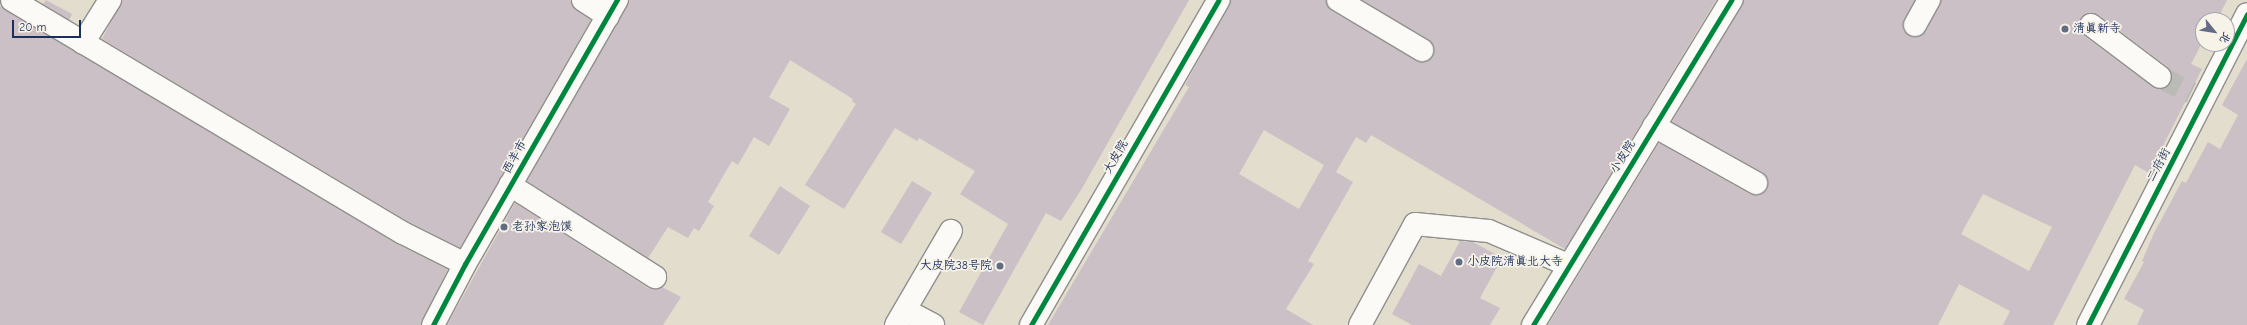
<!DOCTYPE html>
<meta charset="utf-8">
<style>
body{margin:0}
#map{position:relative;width:2247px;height:325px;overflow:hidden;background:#e2ddcc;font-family:"Comic Neue","LXGW WenKai TC",sans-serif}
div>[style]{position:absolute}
.building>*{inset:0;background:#cbc0c5}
.minor-tunnel>*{height:22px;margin-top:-11px;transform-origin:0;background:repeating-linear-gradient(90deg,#babab6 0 22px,transparent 0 33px)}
.roads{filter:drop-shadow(1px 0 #8f8f8e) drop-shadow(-1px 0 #8f8f8e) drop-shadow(0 1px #8f8f8e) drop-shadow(0 -1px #8f8f8e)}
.minor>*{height:22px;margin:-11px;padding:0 11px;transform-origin:11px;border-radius:11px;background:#fbfaf7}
.cycleway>*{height:5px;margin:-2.5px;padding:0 2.5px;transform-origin:2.5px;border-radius:2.5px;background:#00873e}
.dots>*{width:11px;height:11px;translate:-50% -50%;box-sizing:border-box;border:2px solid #f7f3e8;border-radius:50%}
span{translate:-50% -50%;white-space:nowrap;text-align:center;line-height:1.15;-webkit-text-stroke:3.5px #f7f3e8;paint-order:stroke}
.poi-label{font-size:12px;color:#1b2f5e}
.left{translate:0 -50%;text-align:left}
.right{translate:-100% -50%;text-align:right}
.street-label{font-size:12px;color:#1b2f5e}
.north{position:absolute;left:2195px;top:12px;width:40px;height:40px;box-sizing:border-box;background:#f7f3e8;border:1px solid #9fa5b1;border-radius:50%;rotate:120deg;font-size:11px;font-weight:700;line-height:16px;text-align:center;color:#1b2f5e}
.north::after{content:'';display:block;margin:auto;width:14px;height:18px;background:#616c84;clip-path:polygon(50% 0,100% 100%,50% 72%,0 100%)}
.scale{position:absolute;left:12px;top:20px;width:69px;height:18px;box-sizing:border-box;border:2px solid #1b2f5e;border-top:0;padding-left:5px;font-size:12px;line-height:14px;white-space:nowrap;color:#1b2f5e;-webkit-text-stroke:3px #f7f3e8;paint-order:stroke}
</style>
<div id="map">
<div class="building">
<div style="clip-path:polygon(46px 0,72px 14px,69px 20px,43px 4px)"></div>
<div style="clip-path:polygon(122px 0,571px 0,576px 10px,591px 20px,460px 248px,409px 222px,102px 39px)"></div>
<div style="clip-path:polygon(629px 0,1189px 0,1081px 190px,1061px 221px,1046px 213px,983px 325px,959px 312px,1008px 224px,960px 194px,975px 171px,919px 138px,917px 141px,895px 128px,844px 209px,805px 185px,856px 104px,852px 101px,853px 99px,790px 60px,769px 97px,790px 109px,769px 146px,754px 137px,738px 165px,732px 161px,708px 202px,714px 206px,699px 231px,694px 228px,688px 238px,668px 227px,648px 258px,527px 181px)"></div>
<div style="clip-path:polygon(1231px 0,1326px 0,1332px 11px,1422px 62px,1433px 56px,1433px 44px,1362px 0,1716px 0,1565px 249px,1371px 135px,1366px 143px,1356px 137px,1336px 172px,1264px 130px,1239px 174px,1299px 209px,1324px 165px,1353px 182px,1308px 261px,1314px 264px,1286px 309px,1313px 325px,1048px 325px,1189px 87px,1185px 85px)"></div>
<div style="clip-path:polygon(evenodd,1743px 0,1915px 0,1903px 25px,1904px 32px,1915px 37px,1926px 31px,1941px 0,2227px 0,2217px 20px,2203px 20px,2203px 41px,2191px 64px,2202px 69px,2149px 173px,2135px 165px,2053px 325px,2003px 325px,2010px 311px,1959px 284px,1938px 325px,1548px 325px,1659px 143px,1750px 194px,1757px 195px,1767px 189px,1768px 182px,1762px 172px,1672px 122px,1743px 0,2086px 13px,2099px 15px,2168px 67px,2172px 78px,2170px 85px,2165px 89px,2153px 87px,2083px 35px,2079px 23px,2086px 13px,1743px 0,1983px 194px,2052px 227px,2029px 271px,1961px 234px,1983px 194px)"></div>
<div style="clip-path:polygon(0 6px,397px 244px,448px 269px,421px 325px,0 325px)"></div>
<div style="clip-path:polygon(2247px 59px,2247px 325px,2137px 325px,2144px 310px,2124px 299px,2144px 262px,2142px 261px,2154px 233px,2182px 181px,2186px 183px,2208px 142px,2220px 149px,2238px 115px,2222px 105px)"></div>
<div style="clip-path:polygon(912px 181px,932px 193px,901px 244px,881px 232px)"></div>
<div style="clip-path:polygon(780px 186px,810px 206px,779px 255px,749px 236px)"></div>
<div style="clip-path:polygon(515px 203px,648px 288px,655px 289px,662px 287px,681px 297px,663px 325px,447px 325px)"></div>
<div style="clip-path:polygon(1460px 241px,1473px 242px,1502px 258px,1480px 298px,1500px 308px,1490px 325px,1412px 325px,1392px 314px,1419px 264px,1441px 276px)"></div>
</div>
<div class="minor-tunnel">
<div style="left:2160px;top:77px;width:35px;rotate:27deg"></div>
</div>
<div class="roads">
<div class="minor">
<div style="left:12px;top:0;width:455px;rotate:30.8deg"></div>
<div style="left:403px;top:233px;width:69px;rotate:26.6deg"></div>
<div style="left:583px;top:0;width:30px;rotate:33deg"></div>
<div style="left:1338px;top:0;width:98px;rotate:30.8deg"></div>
<div style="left:1915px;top:25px;width:29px;rotate:-61deg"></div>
<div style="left:2091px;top:25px;width:86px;rotate:37deg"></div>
<div style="left:83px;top:43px;width:51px;rotate:-57.9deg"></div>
<div style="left:1654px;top:126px;width:117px;rotate:29.2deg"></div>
<div style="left:510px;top:185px;width:172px;rotate:32.4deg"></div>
<div style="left:905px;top:310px;width:32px;rotate:28deg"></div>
<div style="left:433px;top:325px;width:69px;rotate:-62.3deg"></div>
<div style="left:465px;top:264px;width:305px;rotate:-60.1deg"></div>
<div style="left:896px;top:325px;width:109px;rotate:-59.7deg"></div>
<div style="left:1031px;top:325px;width:375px;rotate:-60deg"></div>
<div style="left:1360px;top:325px;width:115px;rotate:-61.4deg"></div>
<div style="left:1415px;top:224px;width:74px;rotate:5.4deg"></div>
<div style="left:1489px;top:231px;width:86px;rotate:23.3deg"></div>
<div style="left:1533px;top:325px;width:381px;rotate:-58.6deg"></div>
<div style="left:2088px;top:325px;width:349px;rotate:-62.9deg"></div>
</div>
</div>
<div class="cycleway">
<div style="left:433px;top:325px;width:69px;rotate:-62.3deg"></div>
<div style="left:465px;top:264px;width:305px;rotate:-60.1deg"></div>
<div style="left:1031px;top:325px;width:375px;rotate:-60deg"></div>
<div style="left:1533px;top:325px;width:381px;rotate:-58.6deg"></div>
<div style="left:2088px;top:325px;width:349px;rotate:-62.9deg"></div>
</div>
<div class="dots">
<div style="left:2065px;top:29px;background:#616c84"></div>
<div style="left:504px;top:227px;background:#616c84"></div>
<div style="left:1459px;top:262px;background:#616c84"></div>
<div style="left:1000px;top:266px;background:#616c84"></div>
</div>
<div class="poi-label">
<span class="left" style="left:2073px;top:29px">清真新寺</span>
<span class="left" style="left:512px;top:227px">老孙家泡馍</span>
<span class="left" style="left:1467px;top:262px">小皮院清真北大寺</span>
<span class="right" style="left:992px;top:266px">大皮院38号院</span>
</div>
<div class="street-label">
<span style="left:515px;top:157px;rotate:-60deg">西羊市</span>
<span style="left:1116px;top:157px;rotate:-60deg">大皮院</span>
<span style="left:1623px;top:157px;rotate:-58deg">小皮院</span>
<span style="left:2159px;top:165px;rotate:-62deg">二府街</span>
</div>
<div class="north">北</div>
<div class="scale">20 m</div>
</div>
